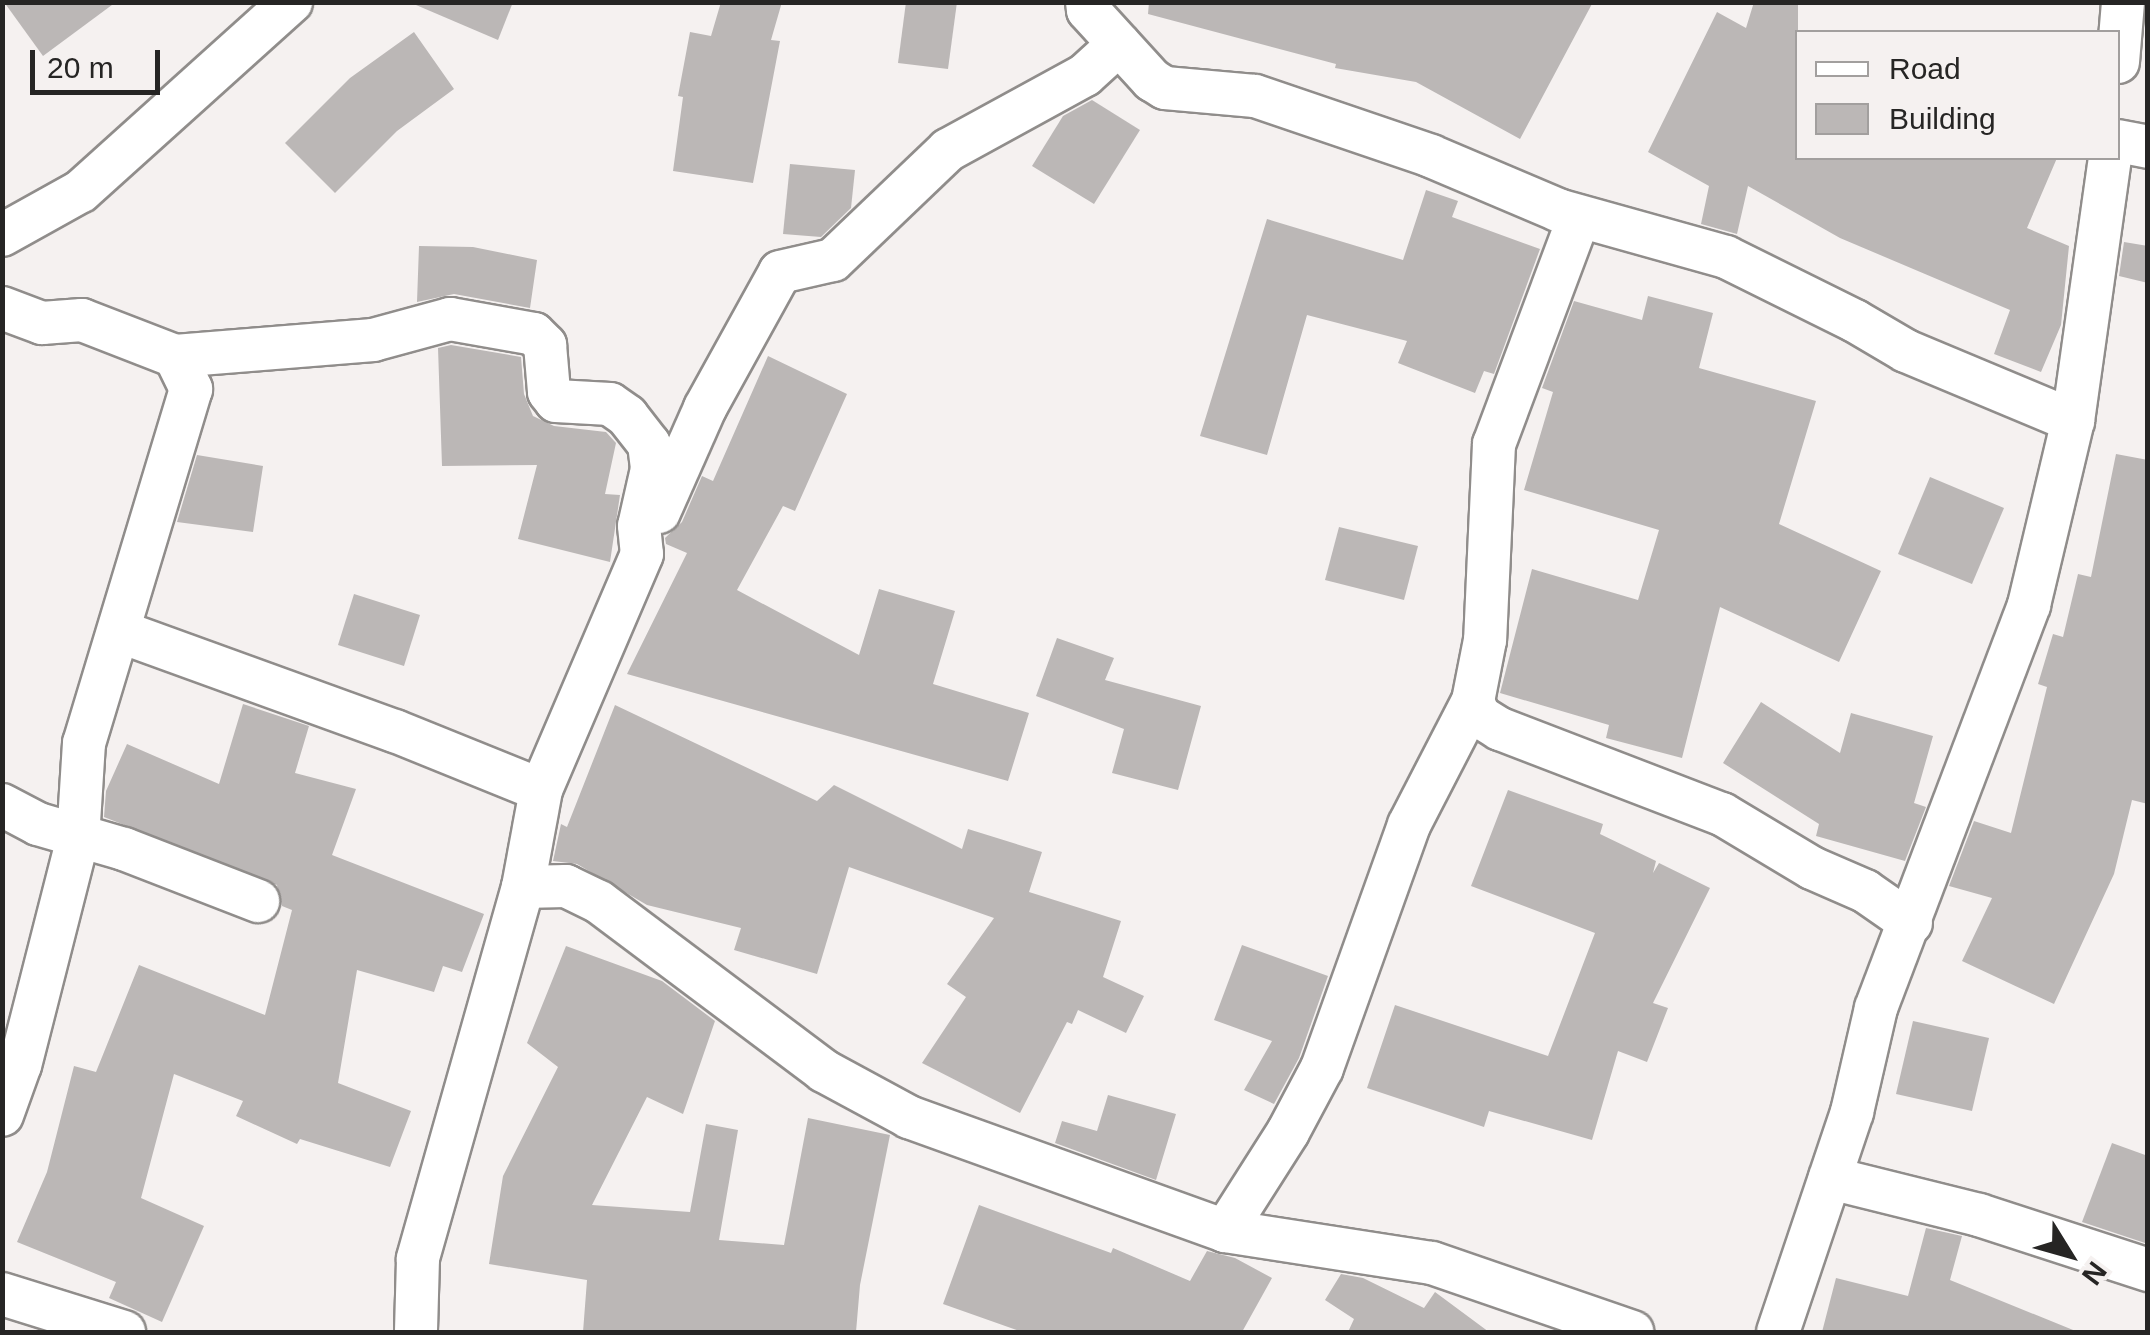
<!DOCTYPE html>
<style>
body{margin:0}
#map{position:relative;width:2150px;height:1335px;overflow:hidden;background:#f5f1f0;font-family:Helvetica,sans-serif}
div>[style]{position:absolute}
.building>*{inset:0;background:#bbb7b6}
.roads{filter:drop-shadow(2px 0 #908d8b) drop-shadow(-2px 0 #908d8b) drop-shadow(0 2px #908d8b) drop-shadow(0 -2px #908d8b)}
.street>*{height:42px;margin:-21px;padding:0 21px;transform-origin:21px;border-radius:21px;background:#fff}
span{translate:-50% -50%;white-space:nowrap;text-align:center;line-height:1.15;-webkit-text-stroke:8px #f5f1f0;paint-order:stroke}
.frame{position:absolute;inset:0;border:5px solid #262524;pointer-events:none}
.legend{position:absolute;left:1795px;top:30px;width:325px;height:130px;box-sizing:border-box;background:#f5f1f0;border:2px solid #a29f9e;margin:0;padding:12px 18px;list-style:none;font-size:30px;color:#262524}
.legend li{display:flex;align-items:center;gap:20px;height:50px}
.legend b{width:50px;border:2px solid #a29f9e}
.north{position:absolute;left:2020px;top:1205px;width:100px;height:100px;-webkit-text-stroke:8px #f5f1f0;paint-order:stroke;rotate:127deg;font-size:28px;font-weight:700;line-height:40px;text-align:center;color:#262524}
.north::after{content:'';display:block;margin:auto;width:35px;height:45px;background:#262524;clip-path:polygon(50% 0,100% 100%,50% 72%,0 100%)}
.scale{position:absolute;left:30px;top:50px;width:130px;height:45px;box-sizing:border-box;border:5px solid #262524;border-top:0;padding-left:12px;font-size:30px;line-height:35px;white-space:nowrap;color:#262524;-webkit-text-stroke:8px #f5f1f0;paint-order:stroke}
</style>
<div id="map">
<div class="building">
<div style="clip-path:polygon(4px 2px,116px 2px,43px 56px)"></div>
<div style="clip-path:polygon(409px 2px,513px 2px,498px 40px)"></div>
<div style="clip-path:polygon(721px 2px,782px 2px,771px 40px,780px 41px,753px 183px,673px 171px,683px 97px,678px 96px,690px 32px,711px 36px)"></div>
<div style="clip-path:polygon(906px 2px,957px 2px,948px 69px,898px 63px)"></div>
<div style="clip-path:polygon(1149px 2px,1593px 2px,1520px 139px,1416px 82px,1335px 68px,1336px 64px,1148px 14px)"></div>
<div style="clip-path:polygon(1754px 2px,1798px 2px,1798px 158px,2057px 158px,2027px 228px,2069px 246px,2061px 325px,2041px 372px,1994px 354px,2010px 310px,1840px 238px,1748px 186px,1737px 234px,1701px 224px,1709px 186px,1648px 152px,1717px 12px,1746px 28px)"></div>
<div style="clip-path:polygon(414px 32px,454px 89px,397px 131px,335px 193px,285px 143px,350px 78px)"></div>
<div style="clip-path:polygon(1092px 100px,1140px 130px,1094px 204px,1032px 166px,1063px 116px)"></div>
<div style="clip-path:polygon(790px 164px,855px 170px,851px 208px,821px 237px,783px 234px)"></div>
<div style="clip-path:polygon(1426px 190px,1458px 201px,1452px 217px,1540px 249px,1494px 374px,1484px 371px,1475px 393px,1398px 363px,1407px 341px,1307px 315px,1267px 455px,1200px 436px,1267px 219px,1403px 260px)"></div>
<div style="clip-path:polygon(2124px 242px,2148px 246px,2148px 283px,2119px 276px)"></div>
<div style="clip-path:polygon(419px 246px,473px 247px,537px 260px,530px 308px,454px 294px,417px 302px)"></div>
<div style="clip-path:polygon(1648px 296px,1713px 313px,1699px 368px,1816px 401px,1779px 524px,1881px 571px,1839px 662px,1720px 607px,1682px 758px,1606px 738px,1609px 725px,1500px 693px,1532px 569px,1638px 600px,1659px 530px,1524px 490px,1553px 392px,1542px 388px,1574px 301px,1642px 320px)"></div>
<div style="clip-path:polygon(451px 345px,521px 357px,524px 394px,533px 416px,554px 426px,606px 432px,616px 443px,605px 494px,620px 495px,610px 562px,518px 539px,537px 465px,442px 466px,438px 348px)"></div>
<div style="clip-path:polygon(768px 356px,847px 394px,795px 511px,783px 506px,737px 590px,859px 655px,879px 589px,955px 611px,933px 684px,1029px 713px,1008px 781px,627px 674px,687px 553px,666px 544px,665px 538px,682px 522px,702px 476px,713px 481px)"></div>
<div style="clip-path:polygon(2116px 454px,2148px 460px,2148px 804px,2132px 800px,2114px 874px,2054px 1004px,1962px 961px,1992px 898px,1949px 886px,1974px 821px,2011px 833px,2047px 687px,2038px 684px,2053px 634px,2063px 637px,2078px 574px,2091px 577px)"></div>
<div style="clip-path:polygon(197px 455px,263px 466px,253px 532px,177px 522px)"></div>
<div style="clip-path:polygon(1930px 477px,2004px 508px,1972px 584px,1898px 554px)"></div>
<div style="clip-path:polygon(1339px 527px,1418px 546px,1404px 600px,1325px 580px)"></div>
<div style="clip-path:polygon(354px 594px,420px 615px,404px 666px,338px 645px)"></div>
<div style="clip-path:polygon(1057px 638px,1114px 658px,1105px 680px,1201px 706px,1178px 790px,1112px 773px,1124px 729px,1036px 696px)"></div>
<div style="clip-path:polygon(1761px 702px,1840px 753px,1851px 713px,1933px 736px,1914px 803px,1926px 807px,1905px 861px,1816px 836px,1819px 824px,1723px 763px)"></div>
<div style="clip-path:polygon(243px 704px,309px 726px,295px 773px,356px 789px,332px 855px,484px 914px,462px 972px,443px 966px,434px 992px,357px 970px,338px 1083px,411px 1111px,390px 1167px,300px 1139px,297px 1144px,236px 1116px,243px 1101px,174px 1074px,141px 1198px,204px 1226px,162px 1322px,109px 1298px,116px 1282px,17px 1242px,47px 1172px,74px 1066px,96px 1072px,139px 965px,265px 1015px,292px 910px,282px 906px,277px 885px,104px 817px,106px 791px,127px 744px,219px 784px)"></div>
<div style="clip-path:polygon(615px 705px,817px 801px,834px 785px,962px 849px,968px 829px,1042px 852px,1029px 892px,1121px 921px,1103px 977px,1144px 996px,1126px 1033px,1078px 1010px,1072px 1024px,1067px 1022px,1020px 1113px,922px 1063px,966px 997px,947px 984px,994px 918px,849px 867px,817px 974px,734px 950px,741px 928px,647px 905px,577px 864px,553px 861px,561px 824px,567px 827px)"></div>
<div style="clip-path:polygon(1508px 790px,1603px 824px,1600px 834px,1656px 861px,1653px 873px,1659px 863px,1710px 888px,1653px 1003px,1668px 1008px,1647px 1062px,1618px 1051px,1592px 1140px,1489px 1111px,1484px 1127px,1367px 1088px,1395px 1005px,1548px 1056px,1595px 933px,1471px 886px)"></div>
<div style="clip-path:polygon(1242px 945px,1328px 976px,1299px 1058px,1274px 1104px,1244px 1090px,1272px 1041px,1214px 1020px)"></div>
<div style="clip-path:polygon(566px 946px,662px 981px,715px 1021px,683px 1114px,647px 1097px,592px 1205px,690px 1212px,706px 1124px,738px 1130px,719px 1240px,784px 1245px,808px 1118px,890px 1135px,860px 1285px,856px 1332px,583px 1332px,587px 1280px,489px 1264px,503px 1176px,558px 1067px,527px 1043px)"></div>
<div style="clip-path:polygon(1913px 1021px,1989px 1038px,1972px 1111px,1896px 1094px)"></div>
<div style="clip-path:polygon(1108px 1095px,1176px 1114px,1156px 1180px,1055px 1143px,1062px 1121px,1097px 1131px)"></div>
<div style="clip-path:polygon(2112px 1143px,2148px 1156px,2148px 1244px,2082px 1222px)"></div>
<div style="clip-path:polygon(979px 1205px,1111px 1253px,1113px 1248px,1190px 1281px,1207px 1251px,1235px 1258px,1272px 1278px,1242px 1332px,1022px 1332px,943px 1304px)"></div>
<div style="clip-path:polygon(1926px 1228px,1962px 1236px,1950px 1280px,2078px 1332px,1822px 1332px,1836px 1278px,1908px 1296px)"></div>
<div style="clip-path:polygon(1341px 1274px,1363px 1278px,1424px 1308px,1435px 1292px,1489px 1332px,1348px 1332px,1354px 1319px,1325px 1300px)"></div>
</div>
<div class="roads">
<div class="street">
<div style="left:1087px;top:2px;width:8px;rotate:83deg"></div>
<div style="left:1088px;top:10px;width:95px;rotate:47.6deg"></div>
<div style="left:1152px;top:80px;width:15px;rotate:32deg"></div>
<div style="left:1165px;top:88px;width:90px;rotate:5.1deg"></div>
<div style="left:1255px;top:96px;width:186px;rotate:18.8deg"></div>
<div style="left:1431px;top:156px;width:138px;rotate:23deg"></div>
<div style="left:1558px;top:210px;width:174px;rotate:15.6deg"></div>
<div style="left:1726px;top:257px;width:144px;rotate:26.4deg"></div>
<div style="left:1855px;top:321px;width:59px;rotate:30.5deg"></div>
<div style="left:1906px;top:351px;width:181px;rotate:22.7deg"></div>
<div style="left:2118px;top:62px;width:60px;rotate:-85.2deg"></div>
<div style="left:2118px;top:141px;width:31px;rotate:11deg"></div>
<div style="left:1579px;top:217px;width:242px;rotate:110.5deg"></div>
<div style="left:1494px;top:444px;width:196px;rotate:92.6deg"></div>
<div style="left:1485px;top:640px;width:62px;rotate:101.1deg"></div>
<div style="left:1473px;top:701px;width:16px;rotate:68deg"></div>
<div style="left:1479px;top:716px;width:25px;rotate:32deg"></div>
<div style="left:1500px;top:729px;width:238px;rotate:21deg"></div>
<div style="left:1722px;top:814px;width:105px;rotate:31deg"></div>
<div style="left:1812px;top:868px;width:58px;rotate:23.5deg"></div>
<div style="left:1865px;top:891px;width:56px;rotate:34.8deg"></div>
<div style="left:2px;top:235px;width:90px;rotate:-29.1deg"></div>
<div style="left:81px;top:191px;width:283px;rotate:-42deg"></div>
<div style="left:2px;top:308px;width:43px;rotate:20.6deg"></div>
<div style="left:42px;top:323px;width:40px;rotate:-4.3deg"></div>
<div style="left:82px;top:320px;width:100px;rotate:21.2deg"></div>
<div style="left:175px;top:356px;width:37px;rotate:64deg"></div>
<div style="left:191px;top:389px;width:370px;rotate:106.8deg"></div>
<div style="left:84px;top:743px;width:95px;rotate:93.6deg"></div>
<div style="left:78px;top:838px;width:234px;rotate:104.3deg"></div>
<div style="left:20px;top:1065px;width:53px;rotate:109.8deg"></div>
<div style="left:175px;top:356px;width:199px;rotate:-4.6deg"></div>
<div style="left:373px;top:340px;width:80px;rotate:-15.3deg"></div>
<div style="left:450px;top:319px;width:85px;rotate:10.1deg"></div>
<div style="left:534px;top:334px;width:16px;rotate:45deg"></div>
<div style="left:545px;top:345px;width:47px;rotate:85.1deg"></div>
<div style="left:549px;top:392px;width:11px;rotate:52deg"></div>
<div style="left:556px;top:401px;width:54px;rotate:3.2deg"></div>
<div style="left:610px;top:404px;width:21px;rotate:35deg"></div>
<div style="left:627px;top:416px;width:36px;rotate:52deg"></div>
<div style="left:649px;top:444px;width:25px;rotate:83deg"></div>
<div style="left:652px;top:469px;width:58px;rotate:102.8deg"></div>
<div style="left:639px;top:526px;width:28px;rotate:84deg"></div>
<div style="left:642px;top:554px;width:257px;rotate:113.2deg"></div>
<div style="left:541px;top:790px;width:99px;rotate:100.5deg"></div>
<div style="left:523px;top:887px;width:387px;rotate:105.8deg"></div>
<div style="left:418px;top:1259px;width:73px;rotate:91.6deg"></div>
<div style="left:659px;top:512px;width:114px;rotate:-66.1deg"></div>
<div style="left:705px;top:408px;width:155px;rotate:-61.1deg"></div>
<div style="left:780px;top:272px;width:54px;rotate:-12.8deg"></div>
<div style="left:833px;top:260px;width:159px;rotate:-43.7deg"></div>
<div style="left:948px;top:150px;width:156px;rotate:-28.7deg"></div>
<div style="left:1085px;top:75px;width:46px;rotate:-42.4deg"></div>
<div style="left:121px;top:632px;width:291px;rotate:19.9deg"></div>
<div style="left:395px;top:731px;width:157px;rotate:22deg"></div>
<div style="left:2px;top:805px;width:41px;rotate:27.8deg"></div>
<div style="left:38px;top:824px;width:90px;rotate:16.2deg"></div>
<div style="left:124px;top:849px;width:144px;rotate:21.2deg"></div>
<div style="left:523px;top:887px;width:43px;rotate:-1.3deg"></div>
<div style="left:566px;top:886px;width:37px;rotate:26deg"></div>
<div style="left:599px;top:902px;width:281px;rotate:36.9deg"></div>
<div style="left:824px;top:1071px;width:97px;rotate:28.4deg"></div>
<div style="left:909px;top:1117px;width:336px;rotate:19.8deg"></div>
<div style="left:1225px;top:1231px;width:209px;rotate:8.8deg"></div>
<div style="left:1432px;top:1263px;width:212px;rotate:19deg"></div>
<div style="left:1830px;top:1178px;width:154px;rotate:13.9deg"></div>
<div style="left:1979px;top:1215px;width:178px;rotate:18deg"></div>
<div style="left:1225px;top:1231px;width:117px;rotate:-57.5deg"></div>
<div style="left:1288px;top:1132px;width:72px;rotate:-62deg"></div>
<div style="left:1322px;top:1068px;width:258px;rotate:-70.3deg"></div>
<div style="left:1409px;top:825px;width:140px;rotate:-62.7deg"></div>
<div style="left:2px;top:1294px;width:128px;rotate:17.3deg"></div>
<div style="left:1778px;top:1332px;width:232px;rotate:-71.4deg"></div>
<div style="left:1852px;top:1112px;width:107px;rotate:-77deg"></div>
<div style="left:1876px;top:1008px;width:431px;rotate:-69.2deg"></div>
<div style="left:2029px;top:605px;width:189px;rotate:-76.6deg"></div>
<div style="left:2073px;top:421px;width:266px;rotate:-82deg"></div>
</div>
</div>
<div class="frame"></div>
<ul class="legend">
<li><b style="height:12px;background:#fff"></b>Road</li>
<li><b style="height:28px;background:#bbb7b6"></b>Building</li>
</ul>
<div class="north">N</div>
<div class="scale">20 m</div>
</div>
